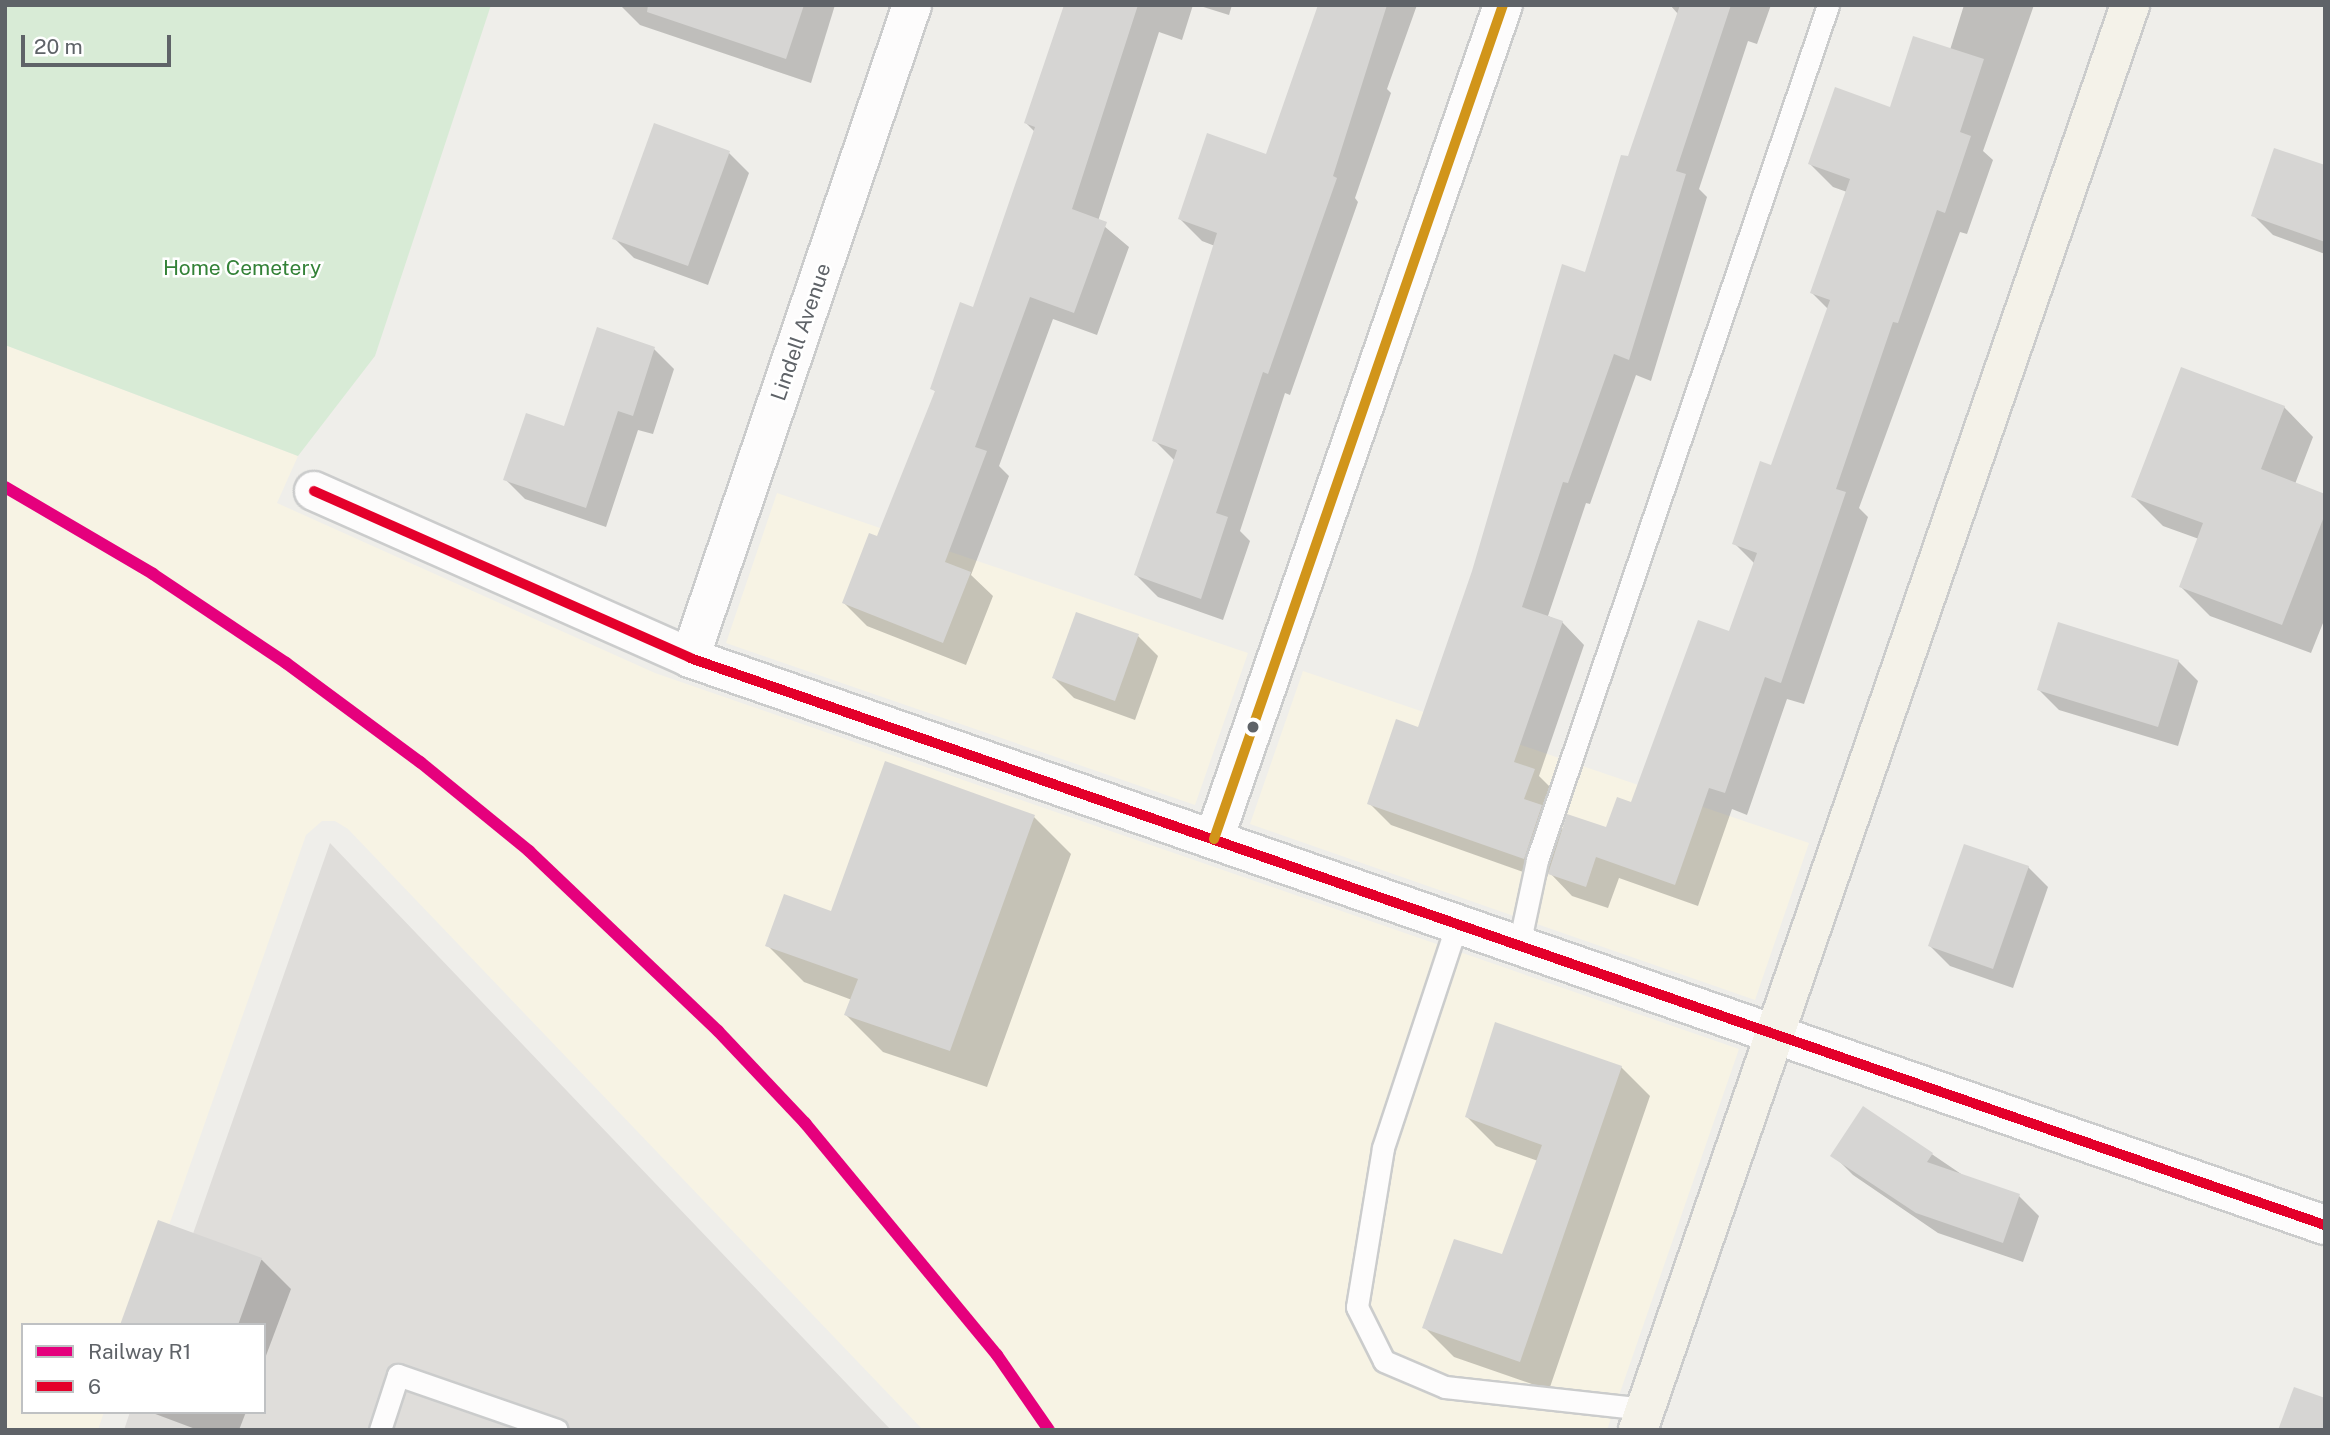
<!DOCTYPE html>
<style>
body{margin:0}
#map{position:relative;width:2330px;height:1435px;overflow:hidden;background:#efeeea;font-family:"Public Sans",sans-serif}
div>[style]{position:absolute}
.commercial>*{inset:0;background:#f7f3e4}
.industrial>*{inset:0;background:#dfddda}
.green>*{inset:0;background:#d8ebd6}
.shadow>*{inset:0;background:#0003}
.building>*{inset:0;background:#d6d5d3}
.roads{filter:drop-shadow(2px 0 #cbcccc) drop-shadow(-2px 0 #cbcccc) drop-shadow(0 2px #cbcccc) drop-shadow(0 -2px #cbcccc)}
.service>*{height:21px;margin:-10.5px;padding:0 10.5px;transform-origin:10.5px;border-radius:10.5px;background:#fdfcfc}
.minor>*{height:38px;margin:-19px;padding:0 19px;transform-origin:19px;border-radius:19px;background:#fdfcfc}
.primary>*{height:38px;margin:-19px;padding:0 19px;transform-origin:19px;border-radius:19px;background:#f4f2e9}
.bus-1>*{height:10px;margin:-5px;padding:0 5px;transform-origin:5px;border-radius:5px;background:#e4002b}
.bus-2>*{height:10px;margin:-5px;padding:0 5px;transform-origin:5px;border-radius:5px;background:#d1951a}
.rail-1>*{height:12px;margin:-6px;padding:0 6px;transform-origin:6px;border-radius:6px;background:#e5007d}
.dots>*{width:19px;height:19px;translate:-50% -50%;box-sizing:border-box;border:4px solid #fff;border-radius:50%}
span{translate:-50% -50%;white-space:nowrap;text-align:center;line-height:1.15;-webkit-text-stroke:5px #fff;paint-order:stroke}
.park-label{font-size:21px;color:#348238}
.street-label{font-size:21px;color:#5f6368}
.frame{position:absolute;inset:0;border:7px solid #5f6368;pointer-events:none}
.legend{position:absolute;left:21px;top:1323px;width:245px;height:91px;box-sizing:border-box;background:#fff;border:2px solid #bfc1c3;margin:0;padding:9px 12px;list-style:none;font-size:21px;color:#5f6368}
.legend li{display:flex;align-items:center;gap:14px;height:35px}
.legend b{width:35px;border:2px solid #bfc1c3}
.scale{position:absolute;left:21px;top:35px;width:150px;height:32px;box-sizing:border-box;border:4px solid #5f6368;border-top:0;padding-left:9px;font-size:21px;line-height:24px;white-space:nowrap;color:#5f6368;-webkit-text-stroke:5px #fff;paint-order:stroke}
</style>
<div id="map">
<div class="commercial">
<div style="clip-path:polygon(5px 345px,298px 456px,277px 503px,655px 673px,1739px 1049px,1607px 1430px,923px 1430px,348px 829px,335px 821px,322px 821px,306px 835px,134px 1325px,23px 1325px,23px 1412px,104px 1412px,98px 1430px,5px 1430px)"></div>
<div style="clip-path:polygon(777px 493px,1248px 653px,1195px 805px,726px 643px)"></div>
<div style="clip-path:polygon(1303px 671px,1809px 843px,1755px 1000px,1250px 824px)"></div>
</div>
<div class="industrial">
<div style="clip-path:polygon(330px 843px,891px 1430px,124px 1430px,130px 1412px,264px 1412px,264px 1325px,161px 1325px)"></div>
</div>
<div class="green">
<div style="clip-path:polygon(5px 5px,491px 5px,375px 356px,298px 456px,5px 345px)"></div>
</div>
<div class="shadow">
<div style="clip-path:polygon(620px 5px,835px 5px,811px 83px,640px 25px)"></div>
<div style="clip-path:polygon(1085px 5px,1193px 5px,1182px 40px,1159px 32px,1098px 221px,1129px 247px,1097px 335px,1053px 319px,999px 466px,1009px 476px,971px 575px,993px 596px,966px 665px,867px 626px,844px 603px,878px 538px,936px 392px,932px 388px,974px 309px,1035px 132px,1026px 123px)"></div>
<div style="clip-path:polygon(1197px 5px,1232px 5px,1229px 15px)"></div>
<div style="clip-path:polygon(1320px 5px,1417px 5px,1387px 89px,1391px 93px,1355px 198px,1358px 202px,1290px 395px,1285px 393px,1240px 531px,1250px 541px,1223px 620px,1158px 597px,1136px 575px,1175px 461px,1154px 440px,1215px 246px,1202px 241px,1180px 219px,1268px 156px)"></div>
<div style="clip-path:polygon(1670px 5px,1771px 5px,1757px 44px,1748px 41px,1699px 189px,1707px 197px,1651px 381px,1636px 375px,1590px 504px,1586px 503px,1548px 616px,1562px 622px,1584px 645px,1539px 776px,1556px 793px,1548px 814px,1563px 829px,1607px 830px,1632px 805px,1730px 633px,1755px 564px,1734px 543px,1772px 467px,1828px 309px,1812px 293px,1847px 192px,1833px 187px,1810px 164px,1891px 109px,1950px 50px,1964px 5px,2034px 5px,1983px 151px,1993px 160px,1967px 234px,1960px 232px,1859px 508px,1868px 517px,1804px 704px,1787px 699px,1747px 815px,1732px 809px,1698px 906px,1619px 878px,1608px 908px,1572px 896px,1549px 872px,1546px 880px,1391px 825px,1369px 803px,1419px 729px,1629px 159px,1678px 14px)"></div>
<div style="clip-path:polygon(729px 153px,749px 173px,708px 285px,634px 258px,614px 238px)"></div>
<div style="clip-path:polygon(2325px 167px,2325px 254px,2273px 235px,2253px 215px)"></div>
<div style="clip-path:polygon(654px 349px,674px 369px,653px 434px,638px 430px,606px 527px,525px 499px,505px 479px)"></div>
<div style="clip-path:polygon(2284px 407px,2313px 437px,2295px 484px,2325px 495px,2325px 618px,2311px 653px,2210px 616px,2181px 587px,2199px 539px,2163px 526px,2133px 496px)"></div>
<div style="clip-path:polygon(1138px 636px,1158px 656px,1135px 720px,1074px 698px,1054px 678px)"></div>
<div style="clip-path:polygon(2178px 661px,2198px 681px,2178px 746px,2059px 710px,2039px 690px)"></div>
<div style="clip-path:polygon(1034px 817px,1071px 854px,987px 1087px,883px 1052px,846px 1015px,852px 1000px,804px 982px,767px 945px)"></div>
<div style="clip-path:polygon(2028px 867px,2048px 887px,2013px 988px,1950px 966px,1930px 946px)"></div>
<div style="clip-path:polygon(1621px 1067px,1650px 1096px,1549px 1390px,1454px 1357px,1424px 1327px,1503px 1256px,1538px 1161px,1496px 1146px,1467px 1117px)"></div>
<div style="clip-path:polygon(1864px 1108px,1967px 1178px,2019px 1196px,2039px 1216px,2023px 1262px,1938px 1233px,1853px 1175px,1833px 1155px)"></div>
<div style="clip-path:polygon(160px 1223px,262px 1260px,291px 1289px,264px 1361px,264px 1325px,122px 1325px)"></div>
<div style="clip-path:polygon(150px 1412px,246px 1412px,239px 1430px,198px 1430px)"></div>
</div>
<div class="building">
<div style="clip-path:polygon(648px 5px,804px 5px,786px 59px,647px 12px)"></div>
<div style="clip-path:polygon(1064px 5px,1138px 5px,1072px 209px,1107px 222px,1074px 313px,1030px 297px,975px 447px,987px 451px,945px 562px,971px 572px,943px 643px,842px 603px,869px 533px,877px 536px,935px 391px,930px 389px,960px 302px,973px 307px,1035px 127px,1024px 123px)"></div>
<div style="clip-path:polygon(1318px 5px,1387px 5px,1333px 176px,1337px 178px,1268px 374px,1263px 372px,1216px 513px,1228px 517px,1201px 599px,1134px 575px,1177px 450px,1152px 441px,1217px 233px,1178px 219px,1207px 133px,1266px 154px)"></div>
<div style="clip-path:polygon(1680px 5px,1731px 5px,1676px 171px,1686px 174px,1629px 360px,1614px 354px,1568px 483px,1563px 482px,1522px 607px,1563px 621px,1514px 762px,1535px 769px,1524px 799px,1542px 805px,1524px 859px,1367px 804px,1396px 719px,1418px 727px,1472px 571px,1562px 264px,1585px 272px,1621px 155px,1628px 156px)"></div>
<div style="clip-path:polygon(1913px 36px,1984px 59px,1960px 132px,1971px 136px,1945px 213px,1937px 210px,1898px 323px,1893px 322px,1836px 489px,1846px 492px,1781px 683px,1765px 677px,1725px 793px,1709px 788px,1675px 885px,1596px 857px,1586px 887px,1548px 874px,1567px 814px,1606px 827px,1617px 797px,1631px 802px,1698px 620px,1729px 631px,1757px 553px,1732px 544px,1760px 461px,1771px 465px,1830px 300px,1810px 293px,1850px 179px,1808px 164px,1835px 87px,1890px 107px)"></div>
<div style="clip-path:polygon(654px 123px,730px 151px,688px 266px,612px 239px)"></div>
<div style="clip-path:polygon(2274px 148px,2325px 165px,2325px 242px,2251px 216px)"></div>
<div style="clip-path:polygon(597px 327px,655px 347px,633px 416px,618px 411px,586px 508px,503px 480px,526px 413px,564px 426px)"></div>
<div style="clip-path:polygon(2181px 367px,2285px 406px,2261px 469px,2325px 494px,2325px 514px,2282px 625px,2179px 587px,2203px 523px,2131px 497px)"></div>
<div style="clip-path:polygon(1076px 612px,1139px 634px,1115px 701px,1052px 678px)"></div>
<div style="clip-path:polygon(2058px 622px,2179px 660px,2158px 727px,2037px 690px)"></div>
<div style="clip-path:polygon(885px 761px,1035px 815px,950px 1051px,844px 1015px,858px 979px,765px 946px,784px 894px,831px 911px)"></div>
<div style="clip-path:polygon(1964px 844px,2029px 866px,1993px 969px,1928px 946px)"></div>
<div style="clip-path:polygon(1495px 1022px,1622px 1066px,1520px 1362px,1422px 1328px,1454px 1239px,1502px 1254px,1542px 1145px,1465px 1117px)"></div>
<div style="clip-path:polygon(1863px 1106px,1933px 1153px,1927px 1162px,2020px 1194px,2003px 1243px,1916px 1213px,1830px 1156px)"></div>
<div style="clip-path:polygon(158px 1220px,262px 1258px,238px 1325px,120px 1325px)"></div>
<div style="clip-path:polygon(2294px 1387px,2325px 1398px,2325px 1430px,2278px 1430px)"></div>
</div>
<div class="roads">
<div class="service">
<div style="left:1457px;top:924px;width:236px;rotate:108.3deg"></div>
<div style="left:1383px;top:1148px;width:161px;rotate:99.3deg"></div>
<div style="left:1357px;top:1307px;width:60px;rotate:63.4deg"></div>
<div style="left:1384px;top:1361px;width:66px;rotate:23.1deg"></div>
<div style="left:1445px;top:1387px;width:201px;rotate:6.3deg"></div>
<div style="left:1519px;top:945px;width:87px;rotate:-78deg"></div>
<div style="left:1537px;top:860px;width:903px;rotate:-71.2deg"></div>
<div style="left:380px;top:1430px;width:58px;rotate:-71.9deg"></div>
<div style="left:398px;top:1375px;width:168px;rotate:19.1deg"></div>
</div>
<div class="minor">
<div style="left:314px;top:491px;width:411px;rotate:23.9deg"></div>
<div style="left:690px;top:658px;width:1731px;rotate:19.13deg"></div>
<div style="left:690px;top:658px;width:690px;rotate:-71.22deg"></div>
<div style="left:1214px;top:839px;width:883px;rotate:-70.89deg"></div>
</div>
<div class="primary">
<div style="left:1638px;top:1430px;width:1508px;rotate:-70.95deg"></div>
</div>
</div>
<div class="bus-1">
<div style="left:314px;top:491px;width:411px;rotate:23.9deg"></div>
<div style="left:690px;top:658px;width:1731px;rotate:19.13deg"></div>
</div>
<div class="bus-2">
<div style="left:1214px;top:839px;width:883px;rotate:-70.89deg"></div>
</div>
<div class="rail-1">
<div style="left:5px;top:487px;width:172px;rotate:30.4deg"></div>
<div style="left:153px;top:574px;width:160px;rotate:33.8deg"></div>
<div style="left:286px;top:663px;width:167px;rotate:36.5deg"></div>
<div style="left:420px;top:762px;width:141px;rotate:39.2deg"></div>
<div style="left:529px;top:851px;width:261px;rotate:43.6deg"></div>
<div style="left:718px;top:1031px;width:127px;rotate:46.6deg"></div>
<div style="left:805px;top:1123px;width:301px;rotate:50.4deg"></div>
<div style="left:997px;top:1355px;width:91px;rotate:55.3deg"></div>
</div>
<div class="dots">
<div style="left:1253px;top:727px;background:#5f6368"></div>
</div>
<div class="park-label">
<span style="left:242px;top:268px">Home Cemetery</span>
</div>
<div class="street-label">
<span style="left:801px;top:332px;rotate:-71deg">Lindell Avenue</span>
</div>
<div class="frame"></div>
<ul class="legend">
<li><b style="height:9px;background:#e5007d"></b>Railway R1</li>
<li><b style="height:9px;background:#e4002b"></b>6</li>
</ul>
<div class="scale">20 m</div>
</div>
